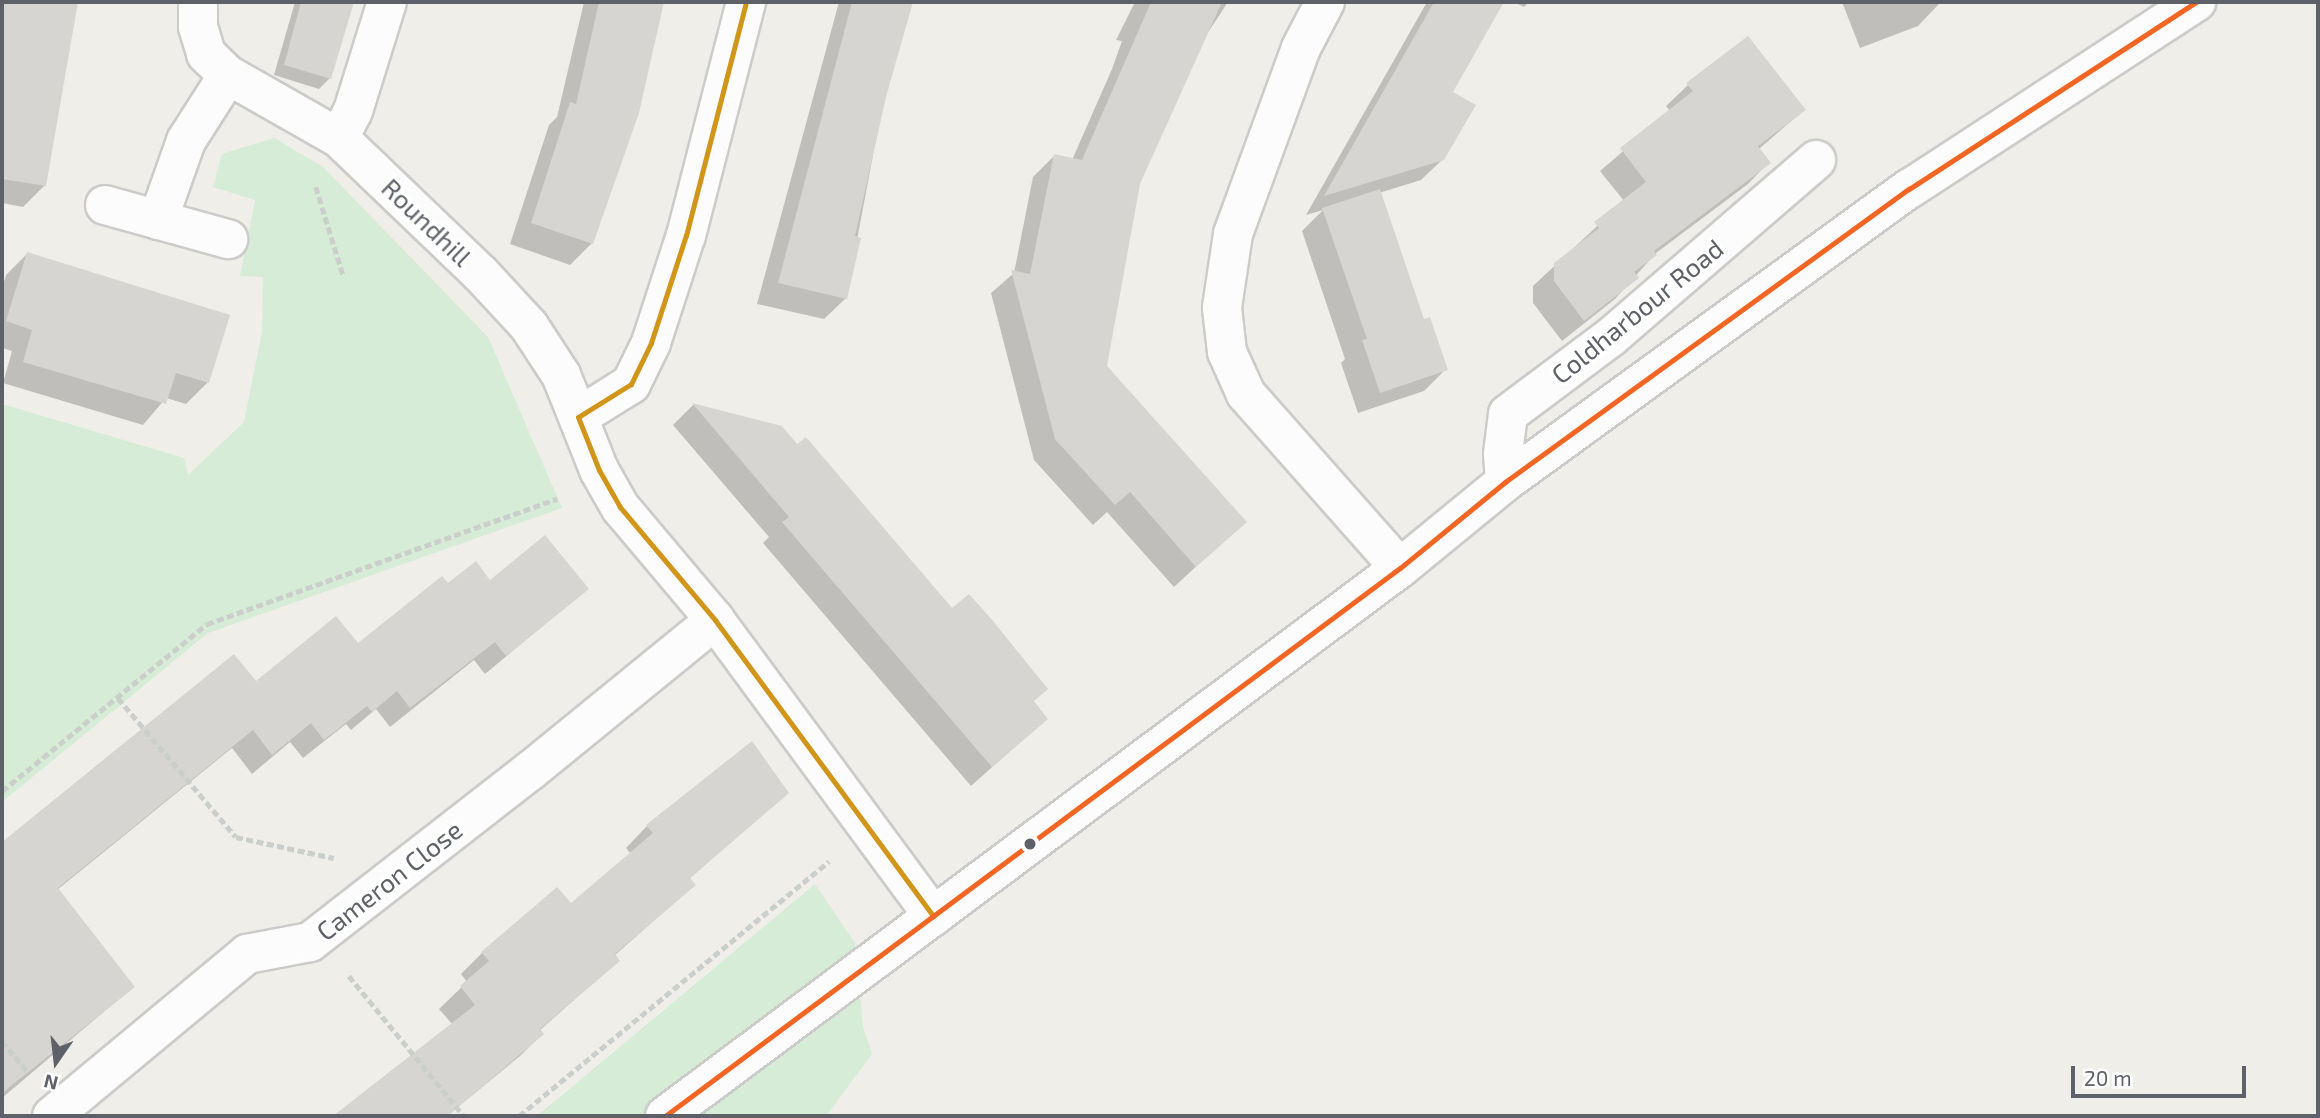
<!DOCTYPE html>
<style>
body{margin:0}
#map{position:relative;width:2320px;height:1118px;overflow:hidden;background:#efeee9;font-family:"Exo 2",sans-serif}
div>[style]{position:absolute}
.green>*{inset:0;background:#d6ecd6}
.shadow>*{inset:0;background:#0003}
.building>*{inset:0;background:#d6d5d2}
.path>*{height:4.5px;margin-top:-2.25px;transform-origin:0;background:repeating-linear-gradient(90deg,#cbcfcc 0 7px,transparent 0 10.5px)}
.roads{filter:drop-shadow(2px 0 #cbcbca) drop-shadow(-2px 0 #cbcbca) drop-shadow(0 2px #cbcbca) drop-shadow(0 -2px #cbcbca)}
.minor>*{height:38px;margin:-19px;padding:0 19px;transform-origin:19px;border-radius:19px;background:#fdfcfc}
.bus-1>*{height:5px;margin:-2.5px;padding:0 2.5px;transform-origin:2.5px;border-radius:2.5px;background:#d1951a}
.bus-2>*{height:5px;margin:-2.5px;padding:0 2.5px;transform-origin:2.5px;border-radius:2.5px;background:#f26522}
.dots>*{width:19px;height:19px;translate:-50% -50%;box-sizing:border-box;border:4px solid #fff;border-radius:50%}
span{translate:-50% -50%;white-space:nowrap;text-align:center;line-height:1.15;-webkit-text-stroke:7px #fff;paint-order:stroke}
.street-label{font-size:26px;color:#5e6168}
.frame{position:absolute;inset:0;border:4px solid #5e6168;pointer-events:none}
.north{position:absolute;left:21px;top:1027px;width:70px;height:70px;-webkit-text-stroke:5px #fff;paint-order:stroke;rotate:194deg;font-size:19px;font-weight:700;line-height:28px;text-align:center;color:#5e6168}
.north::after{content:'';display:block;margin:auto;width:24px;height:32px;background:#5e6168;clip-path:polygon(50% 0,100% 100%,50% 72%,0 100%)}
.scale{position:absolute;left:2071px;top:1066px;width:175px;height:32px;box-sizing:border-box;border:4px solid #5e6168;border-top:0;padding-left:9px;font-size:21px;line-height:24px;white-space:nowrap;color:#5e6168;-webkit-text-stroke:5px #fff;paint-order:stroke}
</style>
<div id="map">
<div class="green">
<div style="clip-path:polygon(274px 138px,323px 167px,488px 337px,562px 508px,208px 633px,2px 802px,2px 404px,184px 458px,188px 475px,244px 422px,262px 332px,263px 277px,240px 276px,255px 200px,213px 187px,222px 154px)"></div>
<div style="clip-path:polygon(815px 884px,855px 943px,863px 1027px,872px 1054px,826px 1116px,537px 1116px)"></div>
</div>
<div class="shadow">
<div style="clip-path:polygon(2px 2px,76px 2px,45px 185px,23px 207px,2px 203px)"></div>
<div style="clip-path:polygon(295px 2px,352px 2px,330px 78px,319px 89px,274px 75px)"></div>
<div style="clip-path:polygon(584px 2px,663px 2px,637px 112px,592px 243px,570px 265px,510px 244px,549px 125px,557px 117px)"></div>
<div style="clip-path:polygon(839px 2px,911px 2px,884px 97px,846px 298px,824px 319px,757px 304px)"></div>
<div style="clip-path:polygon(1135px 2px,1228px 2px,1203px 40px,1138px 184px,1105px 367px,1244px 522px,1174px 587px,1107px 512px,1093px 525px,1034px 460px,991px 293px,1014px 273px,1033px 177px,1054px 156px,1072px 160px,1112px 69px,1122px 41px,1116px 40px)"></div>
<div style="clip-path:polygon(1427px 2px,1503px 2px,1451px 93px,1443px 159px,1421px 180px,1379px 193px,1422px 321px,1446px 369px,1424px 391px,1358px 413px,1341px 363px,1345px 359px,1302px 231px,1323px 210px,1306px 215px)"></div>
<div style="clip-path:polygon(1514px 2px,1529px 2px,1524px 7px)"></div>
<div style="clip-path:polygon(1842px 2px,1939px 2px,1939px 4px,1918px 26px,1860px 48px)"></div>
<div style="clip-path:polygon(1688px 85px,1804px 110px,1759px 149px,1769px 162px,1748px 184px,1656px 253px,1615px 299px,1562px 341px,1533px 303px,1533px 286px,1624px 201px,1600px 171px,1670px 111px,1666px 106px)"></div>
<div style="clip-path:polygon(27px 254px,208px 382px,186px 404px,166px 398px,143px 425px,3px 383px,12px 351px,2px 348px,2px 289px,6px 275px)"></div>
<div style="clip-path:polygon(693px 405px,781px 427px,1046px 719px,971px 786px,763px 543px,769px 537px,673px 425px)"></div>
<div style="clip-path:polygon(490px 582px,587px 589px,485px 674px,474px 660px,390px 727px,376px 709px,351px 730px,346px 724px,303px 758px,290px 742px,252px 774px,232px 748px,57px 890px,133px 987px,2px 1098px,2px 845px,234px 657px,255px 683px,358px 645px,447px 586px)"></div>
<div style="clip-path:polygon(751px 744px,787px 792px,689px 879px,694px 885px,614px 956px,618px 961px,539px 1031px,542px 1034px,520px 1056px,447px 1116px,335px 1116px,453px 1025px,439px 1009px,467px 982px,461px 974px,482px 953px,570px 905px,631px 854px,626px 848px,647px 826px)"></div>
</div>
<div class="building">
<div style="clip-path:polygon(2px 2px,78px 2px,46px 186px,2px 179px)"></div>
<div style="clip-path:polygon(301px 2px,354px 2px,331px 79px,284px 65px)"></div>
<div style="clip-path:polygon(599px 2px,664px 2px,639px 113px,593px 244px,531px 223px,570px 102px,576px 104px)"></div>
<div style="clip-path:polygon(852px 2px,913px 2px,886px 97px,855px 236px,861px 238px,847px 299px,778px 283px)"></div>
<div style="clip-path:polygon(1151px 2px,1222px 2px,1140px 184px,1107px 366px,1247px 522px,1196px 567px,1130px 492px,1115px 505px,1055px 439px,1011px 270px,1030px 274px,1054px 154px,1082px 160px)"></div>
<div style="clip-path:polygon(1434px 2px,1504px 2px,1453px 92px,1476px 105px,1444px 160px,1324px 196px)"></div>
<div style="clip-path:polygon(1748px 36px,1806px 110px,1758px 146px,1771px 163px,1654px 251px,1657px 255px,1634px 272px,1639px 278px,1584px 321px,1554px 281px,1554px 263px,1599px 228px,1594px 222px,1646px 182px,1620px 148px,1693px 91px,1686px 83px)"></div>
<div style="clip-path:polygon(1380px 189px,1424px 319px,1430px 317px,1448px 370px,1380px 393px,1362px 340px,1367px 339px,1322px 208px)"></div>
<div style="clip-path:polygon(27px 252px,230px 315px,209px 383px,176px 373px,166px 404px,23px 362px,32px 330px,6px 321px)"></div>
<div style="clip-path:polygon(692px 403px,782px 426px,797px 444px,806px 437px,952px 608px,969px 594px,993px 621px,1048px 689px,1034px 701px,1048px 719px,992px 767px,782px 522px,789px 517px)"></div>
<div style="clip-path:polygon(545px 535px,589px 589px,506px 656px,495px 642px,410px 708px,397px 691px,372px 712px,367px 706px,324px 740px,311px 723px,272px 755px,253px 730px,58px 888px,135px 987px,2px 1093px,2px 842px,234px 654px,256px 681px,336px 616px,358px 643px,442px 576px,448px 583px,476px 561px,490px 580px)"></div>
<div style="clip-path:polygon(752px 741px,789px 793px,690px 878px,696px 885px,615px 954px,620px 961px,540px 1029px,544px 1034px,448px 1116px,333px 1116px,475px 1005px,460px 986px,489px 961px,481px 952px,557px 887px,571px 903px,653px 833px,646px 825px)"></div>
</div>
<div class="path">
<div style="left:316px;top:187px;width:92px;rotate:72.9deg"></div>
<div style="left:118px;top:698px;width:182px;rotate:49.7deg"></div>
<div style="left:236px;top:837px;width:100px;rotate:12.1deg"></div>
<div style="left:2px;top:791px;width:264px;rotate:-39.2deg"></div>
<div style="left:207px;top:624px;width:372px;rotate:-19.7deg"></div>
<div style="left:349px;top:976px;width:181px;rotate:50.6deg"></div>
<div style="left:2px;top:1041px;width:40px;rotate:50deg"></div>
<div style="left:519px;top:1116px;width:401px;rotate:-39.4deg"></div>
</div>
<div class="roads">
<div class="minor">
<div style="left:198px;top:2px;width:25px;rotate:90deg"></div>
<div style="left:198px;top:27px;width:28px;rotate:73deg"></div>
<div style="left:206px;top:54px;width:30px;rotate:44deg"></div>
<div style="left:228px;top:75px;width:128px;rotate:29.6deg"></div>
<div style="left:339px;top:138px;width:195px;rotate:43.8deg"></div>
<div style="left:480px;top:273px;width:72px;rotate:47.2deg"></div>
<div style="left:529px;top:326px;width:59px;rotate:56.9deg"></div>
<div style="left:561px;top:375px;width:45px;rotate:68deg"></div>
<div style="left:746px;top:2px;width:241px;rotate:104.4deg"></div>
<div style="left:686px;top:235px;width:114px;rotate:108deg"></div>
<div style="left:651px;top:343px;width:46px;rotate:116deg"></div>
<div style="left:631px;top:384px;width:62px;rotate:148.1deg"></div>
<div style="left:578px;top:417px;width:57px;rotate:68.4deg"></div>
<div style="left:599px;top:470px;width:43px;rotate:60.4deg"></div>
<div style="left:620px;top:507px;width:148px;rotate:49.9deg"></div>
<div style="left:715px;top:620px;width:368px;rotate:53.6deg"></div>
<div style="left:1325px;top:2px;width:52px;rotate:117.6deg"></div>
<div style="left:1301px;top:48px;width:198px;rotate:110.1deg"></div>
<div style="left:1233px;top:234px;width:75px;rotate:98.5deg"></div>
<div style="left:1222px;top:308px;width:44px;rotate:83.5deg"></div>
<div style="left:1227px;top:352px;width:46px;rotate:65.7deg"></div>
<div style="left:1246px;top:394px;width:232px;rotate:48.5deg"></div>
<div style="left:339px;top:138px;width:30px;rotate:-63deg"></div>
<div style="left:353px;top:111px;width:114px;rotate:-72.7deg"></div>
<div style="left:105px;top:205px;width:128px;rotate:15.5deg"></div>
<div style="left:158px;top:220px;width:84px;rotate:-70.5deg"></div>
<div style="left:186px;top:141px;width:78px;rotate:-57.5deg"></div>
<div style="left:1505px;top:482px;width:28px;rotate:-94deg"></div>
<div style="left:1503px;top:454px;width:40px;rotate:-82.9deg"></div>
<div style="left:1508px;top:414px;width:129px;rotate:-36.8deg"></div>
<div style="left:1611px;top:337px;width:271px;rotate:-40.8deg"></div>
<div style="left:52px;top:1116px;width:254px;rotate:-39.7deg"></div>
<div style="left:247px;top:954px;width:64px;rotate:-10.8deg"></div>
<div style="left:310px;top:942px;width:279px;rotate:-37.9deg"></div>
<div style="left:530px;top:771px;width:239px;rotate:-39.2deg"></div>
<div style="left:665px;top:1116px;width:917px;rotate:-36.71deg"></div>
<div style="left:1400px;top:568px;width:136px;rotate:-39.3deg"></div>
<div style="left:1505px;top:482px;width:499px;rotate:-36deg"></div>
<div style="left:1909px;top:189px;width:343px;rotate:-33.1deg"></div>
</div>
</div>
<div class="bus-1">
<div style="left:746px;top:2px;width:241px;rotate:104.4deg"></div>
<div style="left:686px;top:235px;width:114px;rotate:108deg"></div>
<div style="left:651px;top:343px;width:46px;rotate:116deg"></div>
<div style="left:631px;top:384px;width:62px;rotate:148.1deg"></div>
<div style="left:578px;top:417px;width:57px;rotate:68.4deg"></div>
<div style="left:599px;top:470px;width:43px;rotate:60.4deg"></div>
<div style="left:620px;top:507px;width:148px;rotate:49.9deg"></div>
<div style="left:715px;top:620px;width:368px;rotate:53.6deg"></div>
</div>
<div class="bus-2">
<div style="left:665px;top:1116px;width:917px;rotate:-36.71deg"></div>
<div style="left:1400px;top:568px;width:136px;rotate:-39.3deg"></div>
<div style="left:1505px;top:482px;width:499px;rotate:-36deg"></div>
<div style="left:1909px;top:189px;width:343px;rotate:-33.1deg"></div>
</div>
<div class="dots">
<div style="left:1030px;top:844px;background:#5e6168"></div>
</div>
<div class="street-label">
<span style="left:427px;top:222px;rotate:44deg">Roundhill</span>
<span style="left:1637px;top:311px;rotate:-39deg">Coldharbour Road</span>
<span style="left:389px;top:880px;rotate:-38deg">Cameron Close</span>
</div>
<div class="frame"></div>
<div class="north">N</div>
<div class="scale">20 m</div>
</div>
